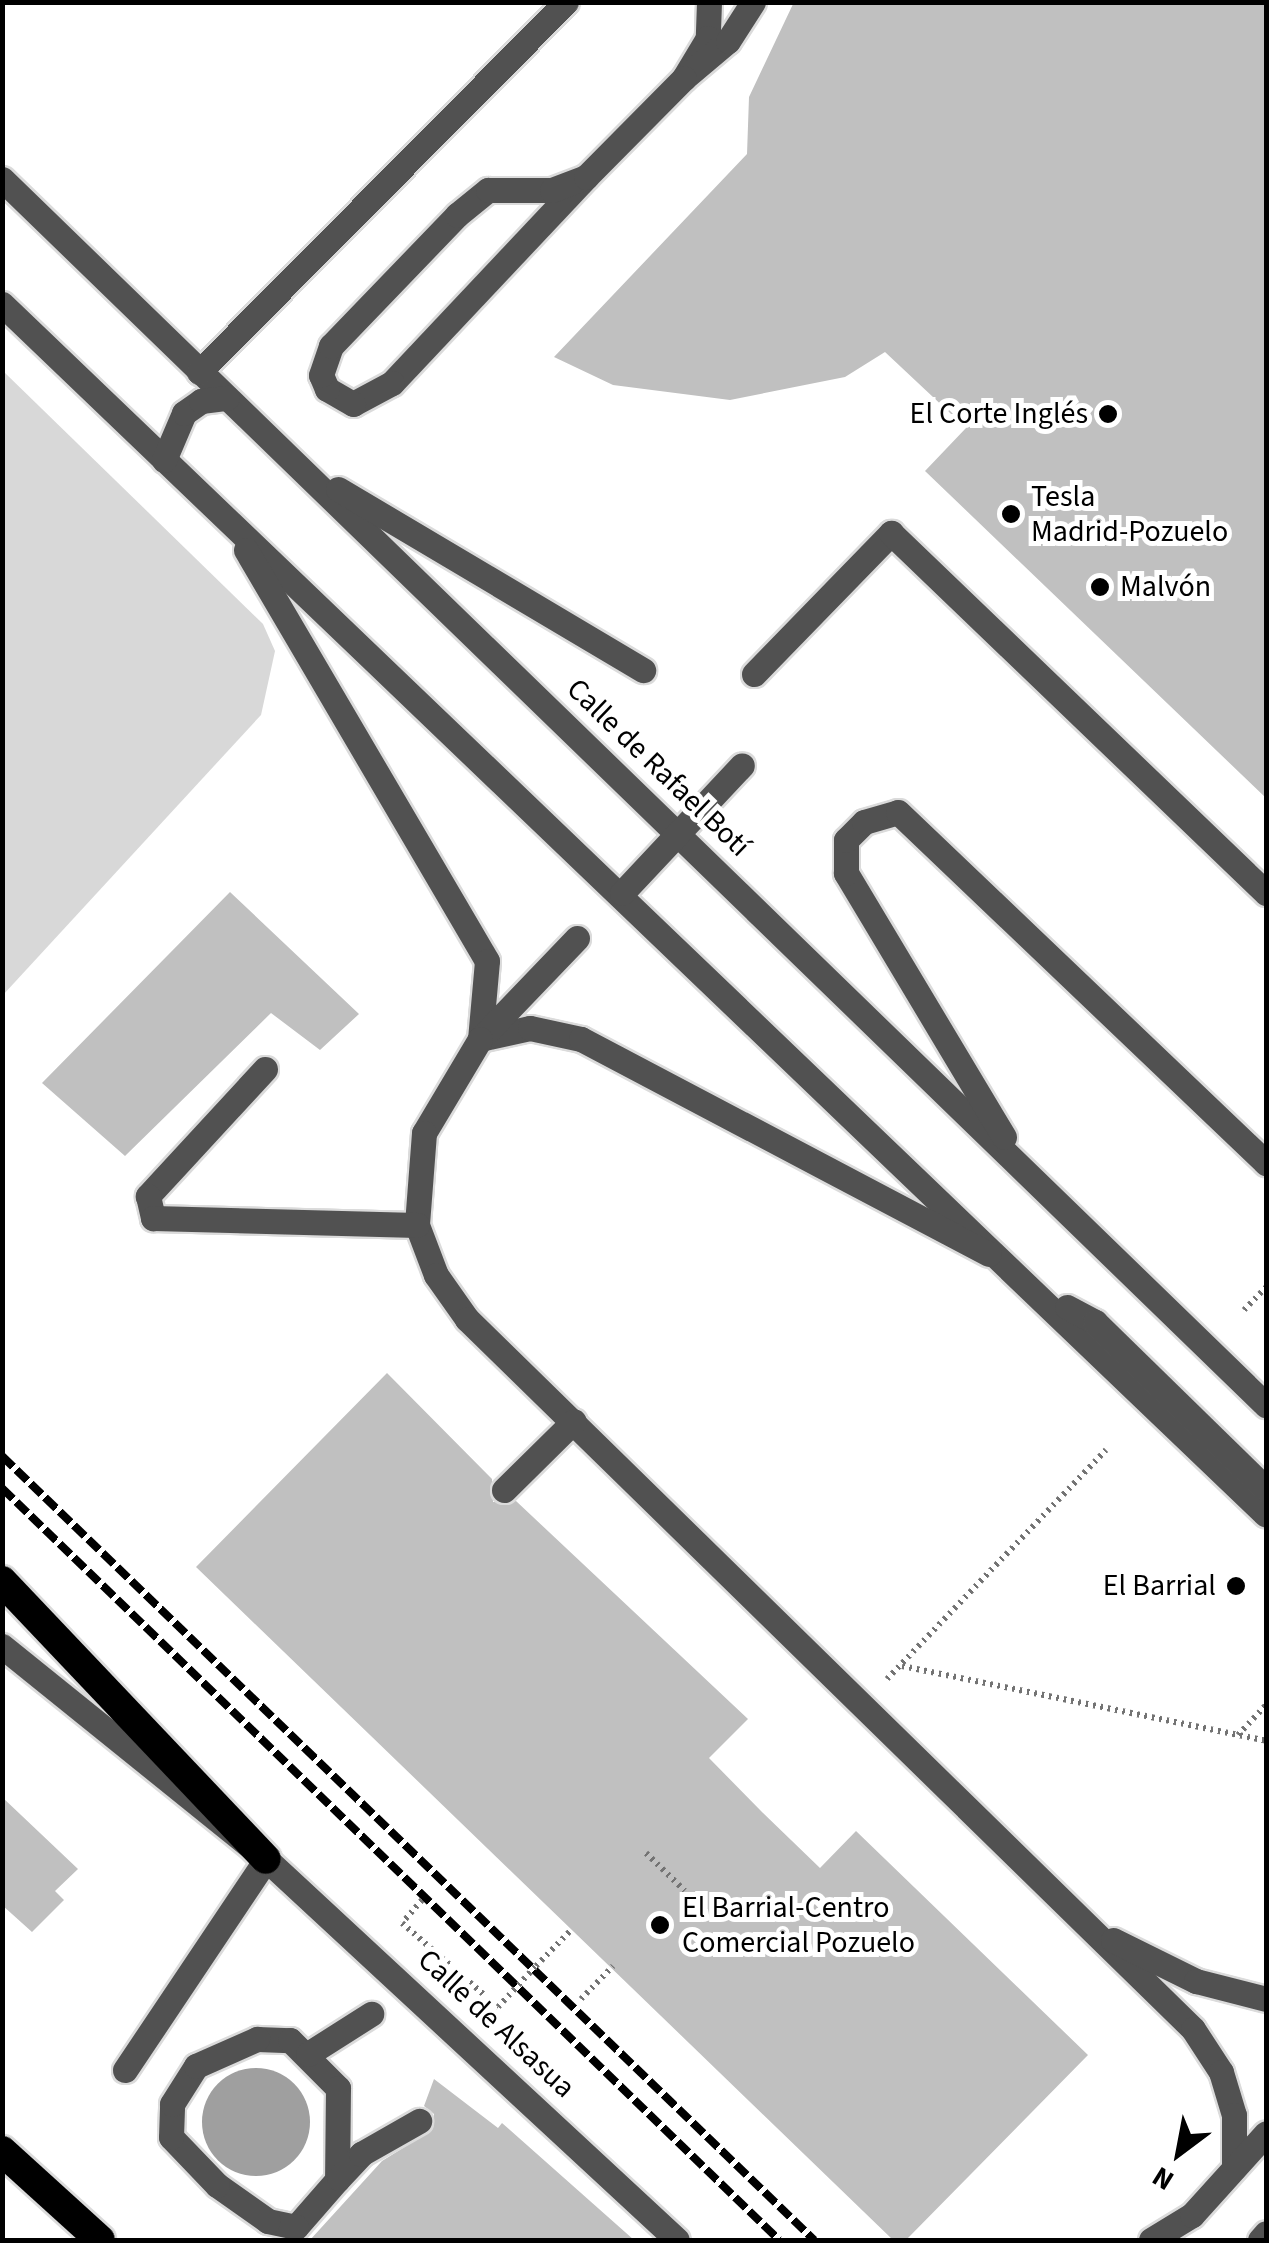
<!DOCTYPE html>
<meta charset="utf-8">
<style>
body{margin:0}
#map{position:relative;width:1269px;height:2243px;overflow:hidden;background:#fff;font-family:"Source Sans 3",sans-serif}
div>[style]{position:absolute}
.green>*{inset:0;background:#d8d8d8}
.water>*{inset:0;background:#9f9f9f}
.round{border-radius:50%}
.building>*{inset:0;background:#c0c0c0}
.path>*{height:6px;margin-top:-3px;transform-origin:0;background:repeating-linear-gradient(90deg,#737373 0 2.5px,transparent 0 7.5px)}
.roads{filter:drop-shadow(2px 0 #dbdbdb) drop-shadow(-2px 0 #dbdbdb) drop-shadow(0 2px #dbdbdb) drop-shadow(0 -2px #dbdbdb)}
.minor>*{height:25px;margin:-12.5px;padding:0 12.5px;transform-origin:12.5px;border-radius:12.5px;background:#515151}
.highway>*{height:30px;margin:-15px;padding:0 15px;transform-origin:15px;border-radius:15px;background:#000}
.rail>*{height:8px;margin-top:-4px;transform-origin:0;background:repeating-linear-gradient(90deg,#000 0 15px,transparent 0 20px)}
.path-bridge>*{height:6px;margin-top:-3px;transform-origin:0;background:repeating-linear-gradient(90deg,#737373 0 2.5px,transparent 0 7.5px)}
.dots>*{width:28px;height:28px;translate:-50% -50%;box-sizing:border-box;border:5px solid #fff;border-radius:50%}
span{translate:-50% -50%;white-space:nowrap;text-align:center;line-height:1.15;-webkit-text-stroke:10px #fff;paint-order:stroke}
.poi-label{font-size:30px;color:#000}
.right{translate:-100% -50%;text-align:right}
.left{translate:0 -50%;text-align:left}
.street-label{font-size:30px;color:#000}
.frame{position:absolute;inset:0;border:5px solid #000;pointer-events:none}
.north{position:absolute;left:1129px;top:2103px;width:100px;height:100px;-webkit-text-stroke:8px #fff;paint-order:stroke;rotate:212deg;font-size:28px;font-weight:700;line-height:40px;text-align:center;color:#000}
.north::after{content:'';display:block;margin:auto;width:35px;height:45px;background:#000;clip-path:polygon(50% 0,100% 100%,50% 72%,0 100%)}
</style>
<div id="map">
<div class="green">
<div style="clip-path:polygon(3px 371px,263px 624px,275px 651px,261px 715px,3px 995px)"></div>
</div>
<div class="water">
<div class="round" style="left:202px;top:2068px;width:108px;height:108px"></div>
</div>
<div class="building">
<div style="clip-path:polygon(794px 2px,1266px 2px,1266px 798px,925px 471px,966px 428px,885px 352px,845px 377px,730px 400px,613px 385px,554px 357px,747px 154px,749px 97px)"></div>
<div style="clip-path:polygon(230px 892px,359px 1014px,320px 1050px,271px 1013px,125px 1156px,42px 1083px)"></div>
<div style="clip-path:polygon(387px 1373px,492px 1479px,493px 1502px,516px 1501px,748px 1719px,709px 1758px,762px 1812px,820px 1868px,856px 1831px,1088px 2055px,906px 2240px,893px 2240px,196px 1567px)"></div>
<div style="clip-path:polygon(2px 1797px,78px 1869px,55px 1891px,64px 1900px,32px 1932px,2px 1905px)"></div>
<div style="clip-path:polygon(434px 2079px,498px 2128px,502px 2123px,634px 2240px,310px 2240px,382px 2161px,432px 2130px,434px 2114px,424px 2106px)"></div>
</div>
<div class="path">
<div style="left:1244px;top:1310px;width:32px;rotate:-46deg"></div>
<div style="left:902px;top:1666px;width:372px;rotate:11.6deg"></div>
<div style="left:887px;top:1679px;width:317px;rotate:-46.3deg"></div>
<div style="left:1238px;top:1735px;width:41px;rotate:-47deg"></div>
<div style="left:646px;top:1853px;width:54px;rotate:44.3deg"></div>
<div style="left:422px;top:1900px;width:30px;rotate:131deg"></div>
<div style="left:402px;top:1923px;width:128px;rotate:41.2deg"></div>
<div style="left:536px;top:1966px;width:52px;rotate:-45.8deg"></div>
<div style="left:581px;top:1999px;width:46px;rotate:-45.9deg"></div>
</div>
<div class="roads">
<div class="minor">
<div style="left:709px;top:2px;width:36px;rotate:92deg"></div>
<div style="left:708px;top:38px;width:47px;rotate:121deg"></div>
<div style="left:684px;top:78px;width:57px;rotate:-40.1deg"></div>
<div style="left:728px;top:41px;width:46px;rotate:-57.3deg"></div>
<div style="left:586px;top:177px;width:283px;rotate:133.3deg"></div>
<div style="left:392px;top:383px;width:44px;rotate:151.7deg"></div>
<div style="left:353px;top:404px;width:30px;rotate:-150deg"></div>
<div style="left:327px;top:389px;width:15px;rotate:-113deg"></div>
<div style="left:321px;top:375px;width:31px;rotate:-71deg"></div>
<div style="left:331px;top:346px;width:182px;rotate:-46.1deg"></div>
<div style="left:457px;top:215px;width:40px;rotate:-39deg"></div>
<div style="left:488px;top:190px;width:64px"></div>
<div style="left:552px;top:190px;width:36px;rotate:-21deg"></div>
<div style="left:586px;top:177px;width:139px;rotate:-45.3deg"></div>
<div style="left:2px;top:179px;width:1761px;rotate:44.13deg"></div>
<div style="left:2px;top:304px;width:1750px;rotate:43.77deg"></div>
<div style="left:199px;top:372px;width:521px;rotate:-45.23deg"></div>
<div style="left:164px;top:460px;width:51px;rotate:-66.9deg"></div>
<div style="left:184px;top:413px;width:21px;rotate:-35deg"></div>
<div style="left:201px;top:401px;width:26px;rotate:-7deg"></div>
<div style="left:338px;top:489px;width:355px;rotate:30.7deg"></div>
<div style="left:246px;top:550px;width:476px;rotate:59.6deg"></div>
<div style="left:487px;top:961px;width:78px;rotate:95.1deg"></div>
<div style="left:480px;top:1039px;width:51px;rotate:-12.4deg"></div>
<div style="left:530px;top:1028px;width:52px;rotate:12.2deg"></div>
<div style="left:581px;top:1039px;width:461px;rotate:27.8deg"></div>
<div style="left:754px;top:674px;width:197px;rotate:-45.8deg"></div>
<div style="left:891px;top:533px;width:520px;rotate:43.83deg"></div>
<div style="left:622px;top:893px;width:175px;rotate:-46.8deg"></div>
<div style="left:577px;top:938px;width:140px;rotate:133.8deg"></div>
<div style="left:480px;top:1039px;width:109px;rotate:120.8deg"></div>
<div style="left:424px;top:1133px;width:92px;rotate:94.4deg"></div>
<div style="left:417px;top:1225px;width:53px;rotate:69.2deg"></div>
<div style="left:436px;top:1275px;width:54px;rotate:54.8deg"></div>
<div style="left:467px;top:1319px;width:1015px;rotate:44.36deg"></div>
<div style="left:1193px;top:2029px;width:51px;rotate:56.9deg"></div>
<div style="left:1221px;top:2072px;width:45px;rotate:73.2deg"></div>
<div style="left:1234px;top:2115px;width:53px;rotate:90deg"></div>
<div style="left:265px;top:1069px;width:173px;rotate:132.7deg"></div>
<div style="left:148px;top:1196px;width:23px;rotate:77deg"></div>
<div style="left:153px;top:1218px;width:264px;rotate:1.5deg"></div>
<div style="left:1004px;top:1137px;width:308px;rotate:-120.9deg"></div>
<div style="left:846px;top:873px;width:33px;rotate:-90deg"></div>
<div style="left:846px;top:840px;width:25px;rotate:-45deg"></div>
<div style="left:864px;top:822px;width:35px;rotate:-16deg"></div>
<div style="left:898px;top:812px;width:509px;rotate:43.65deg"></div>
<div style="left:1067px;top:1307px;width:32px;rotate:28deg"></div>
<div style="left:1095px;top:1322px;width:239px;rotate:44.3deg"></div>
<div style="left:504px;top:1490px;width:98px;rotate:-44.6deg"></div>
<div style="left:2px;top:1646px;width:339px;rotate:38.9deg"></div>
<div style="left:266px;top:1859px;width:560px;rotate:42.83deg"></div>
<div style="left:1113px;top:1940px;width:93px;rotate:26.3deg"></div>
<div style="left:1196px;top:1981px;width:72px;rotate:14.4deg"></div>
<div style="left:257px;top:2039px;width:33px;rotate:2deg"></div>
<div style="left:290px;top:2040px;width:68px;rotate:45deg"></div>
<div style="left:338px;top:2088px;width:92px;rotate:90.6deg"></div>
<div style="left:337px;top:2180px;width:62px;rotate:131.1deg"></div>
<div style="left:296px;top:2227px;width:29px;rotate:-168deg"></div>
<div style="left:268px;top:2221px;width:62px;rotate:-144.8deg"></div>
<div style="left:217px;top:2185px;width:66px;rotate:-133.8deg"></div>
<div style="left:171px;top:2137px;width:33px;rotate:-88deg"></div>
<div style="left:172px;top:2104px;width:45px;rotate:-57.7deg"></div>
<div style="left:196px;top:2066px;width:67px;rotate:-23.9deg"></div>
<div style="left:308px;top:2054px;width:75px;rotate:-32.4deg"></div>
<div style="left:125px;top:2070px;width:254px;rotate:-56.2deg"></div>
<div style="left:339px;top:2178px;width:33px;rotate:-47deg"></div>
<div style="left:361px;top:2154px;width:67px;rotate:-29.6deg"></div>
<div style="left:1151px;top:2240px;width:48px;rotate:-31.4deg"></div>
<div style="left:1192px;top:2215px;width:110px;rotate:-47.9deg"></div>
<div style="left:1260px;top:2240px;width:9px;rotate:-49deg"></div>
</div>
<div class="highway">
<div style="left:2px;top:1581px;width:383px;rotate:46.5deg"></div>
<div style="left:2px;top:2151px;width:132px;rotate:42.2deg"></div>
</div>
</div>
<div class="rail">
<div style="left:2px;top:1456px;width:1129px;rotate:43.99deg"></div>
<div style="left:2px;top:1488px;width:1081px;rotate:44.06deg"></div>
</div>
<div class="path-bridge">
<div style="left:498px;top:2007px;width:56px;rotate:-47.2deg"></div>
</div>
<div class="dots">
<div style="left:1108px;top:414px;background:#000"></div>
<div style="left:1011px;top:514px;background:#000"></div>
<div style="left:1100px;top:587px;background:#000"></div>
<div style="left:1236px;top:1586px;background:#000"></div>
<div style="left:660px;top:1925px;background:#000"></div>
</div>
<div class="poi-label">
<span class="right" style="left:1088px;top:414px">El Corte Inglés</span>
<span class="left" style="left:1031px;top:514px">Tesla<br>Madrid-Pozuelo</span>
<span class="left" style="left:1120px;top:587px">Malvón</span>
<span class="right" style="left:1216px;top:1586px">El Barrial</span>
<span class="left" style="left:682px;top:1925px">El Barrial-Centro<br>Comercial Pozuelo</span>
</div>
<div class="street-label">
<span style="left:658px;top:768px;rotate:44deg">Calle de Rafael Botí</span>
<span style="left:496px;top:2024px;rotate:43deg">Calle de Alsasua</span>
</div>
<div class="frame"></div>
<div class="north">N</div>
</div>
